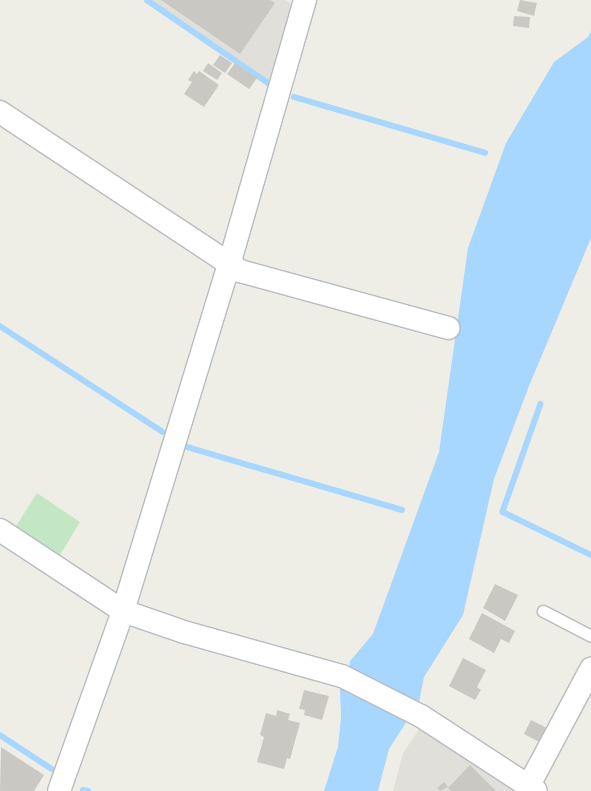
<!DOCTYPE html>
<style>
body{margin:0}
#map{position:relative;width:591px;height:791px;overflow:hidden;background:#efeee6;font-family:Roboto,sans-serif}
div>[style]{position:absolute}
.industrial>*{inset:0;background:#e1dfda}
.green>*{inset:0;background:#c3e7c4}
.water>*{inset:0;background:#a7d6fe}
.stream>*{height:5.5px;margin:-2.75px;padding:0 2.75px;transform-origin:2.75px;border-radius:2.75px;background:#a7d6fe}
.building>*{inset:0;background:#cac8c3}
.roads{filter:drop-shadow(1px 0 #b8bbbf) drop-shadow(-1px 0 #b8bbbf) drop-shadow(0 1px #b8bbbf) drop-shadow(0 -1px #b8bbbf)}
.service>*{height:11px;margin:-5.5px;padding:0 5.5px;transform-origin:5.5px;border-radius:5.5px;background:#fff}
.minor>*{height:22px;margin:-11px;padding:0 11px;transform-origin:11px;border-radius:11px;background:#fff}
.tertiary>*{height:22px;margin:-11px;padding:0 11px;transform-origin:11px;border-radius:11px;background:#fff}
span{translate:-50% -50%;white-space:nowrap;text-align:center;line-height:1.15;-webkit-text-stroke:3px #fff;paint-order:stroke}
</style>
<div id="map">
<div class="industrial">
<div style="clip-path:polygon(147px 0,285px 0,294px 6px,271px 85px)"></div>
<div style="clip-path:polygon(420px 728px,523px 791px,393px 791px,403px 753px)"></div>
</div>
<div class="green">
<div style="clip-path:polygon(37px 493px,80px 522px,57px 560px,13px 531px)"></div>
</div>
<div class="water">
<div style="clip-path:polygon(591px 31px,591px 238px,529px 386px,494px 479px,463px 615px,424px 677px,419px 702px,389px 749px,378px 791px,324px 791px,338px 747px,341px 718px,340px 687px,349px 672px,350px 661px,373px 634px,439px 452px,468px 248px,506px 143px,554px 62px,588px 37px)"></div>
</div>
<div class="stream">
<div style="left:147px;top:0;width:150px;rotate:34.4deg"></div>
<div style="left:294px;top:97px;width:199px;rotate:16.3deg"></div>
<div style="left:0;top:326px;width:194px;rotate:33deg"></div>
<div style="left:541px;top:404px;width:114px;rotate:109.4deg"></div>
<div style="left:503px;top:512px;width:98px;rotate:26deg"></div>
<div style="left:187px;top:447px;width:224px;rotate:16.3deg"></div>
<div style="left:0;top:735px;width:62px;rotate:33.2deg"></div>
<div style="left:83px;top:790px;width:5px;rotate:11deg"></div>
</div>
<div class="building">
<div style="clip-path:polygon(161px 0,270px 0,275px 3px,240px 54px)"></div>
<div style="clip-path:polygon(520px 0,537px 3px,534px 16px,517px 11px)"></div>
<div style="clip-path:polygon(514px 16px,530px 17px,529px 28px,513px 26px)"></div>
<div style="clip-path:polygon(220px 55px,232px 63px,225px 73px,213px 65px)"></div>
<div style="clip-path:polygon(208px 63px,222px 73px,217px 80px,203px 71px)"></div>
<div style="clip-path:polygon(235px 63px,257px 78px,249px 89px,227px 74px)"></div>
<div style="clip-path:polygon(194px 71px,197px 74px,199px 71px,219px 85px,204px 107px,184px 94px,192px 82px,188px 80px)"></div>
<div style="clip-path:polygon(495px 584px,518px 595px,505px 621px,483px 608px)"></div>
<div style="clip-path:polygon(482px 613px,515px 631px,509px 643px,501px 639px,494px 653px,469px 639px)"></div>
<div style="clip-path:polygon(463px 658px,486px 670px,477px 687px,481px 690px,475px 700px,449px 686px)"></div>
<div style="clip-path:polygon(304px 690px,329px 696px,322px 720px,304px 715px,305px 710px,299px 709px)"></div>
<div style="clip-path:polygon(277px 710px,290px 714px,288px 720px,300px 723px,290px 759px,287px 758px,284px 769px,257px 762px,264px 737px,260px 735px,266px 713px,276px 716px)"></div>
<div style="clip-path:polygon(531px 720px,549px 729px,541px 743px,524px 734px)"></div>
<div style="clip-path:polygon(1px 747px,44px 775px,34px 791px,0 791px)"></div>
<div style="clip-path:polygon(470px 765px,496px 791px,451px 791px,448px 788px)"></div>
<div style="clip-path:polygon(444px 782px,448px 787px,440px 791px,437px 788px)"></div>
</div>
<div class="roads">
<div class="service">
<div style="left:543px;top:611px;width:54px;rotate:27.5deg"></div>
</div>
<div class="minor">
<div style="left:0;top:112px;width:288px;rotate:33.5deg"></div>
<div style="left:240px;top:271px;width:216px;rotate:15.3deg"></div>
<div style="left:123px;top:611px;width:65px;rotate:19deg"></div>
<div style="left:184px;top:632px;width:164px;rotate:15.6deg"></div>
<div style="left:342px;top:676px;width:89px;rotate:26.9deg"></div>
<div style="left:421px;top:716px;width:137px;rotate:33.1deg"></div>
<div style="left:529px;top:785px;width:132px;rotate:-61.9deg"></div>
</div>
<div class="tertiary">
<div style="left:0;top:530px;width:147px;rotate:33.4deg"></div>
<div style="left:59px;top:791px;width:191px;rotate:-70.4deg"></div>
<div style="left:123px;top:611px;width:362px;rotate:-73deg"></div>
<div style="left:229px;top:265px;width:276px;rotate:-74deg"></div>
</div>
</div>
</div>
